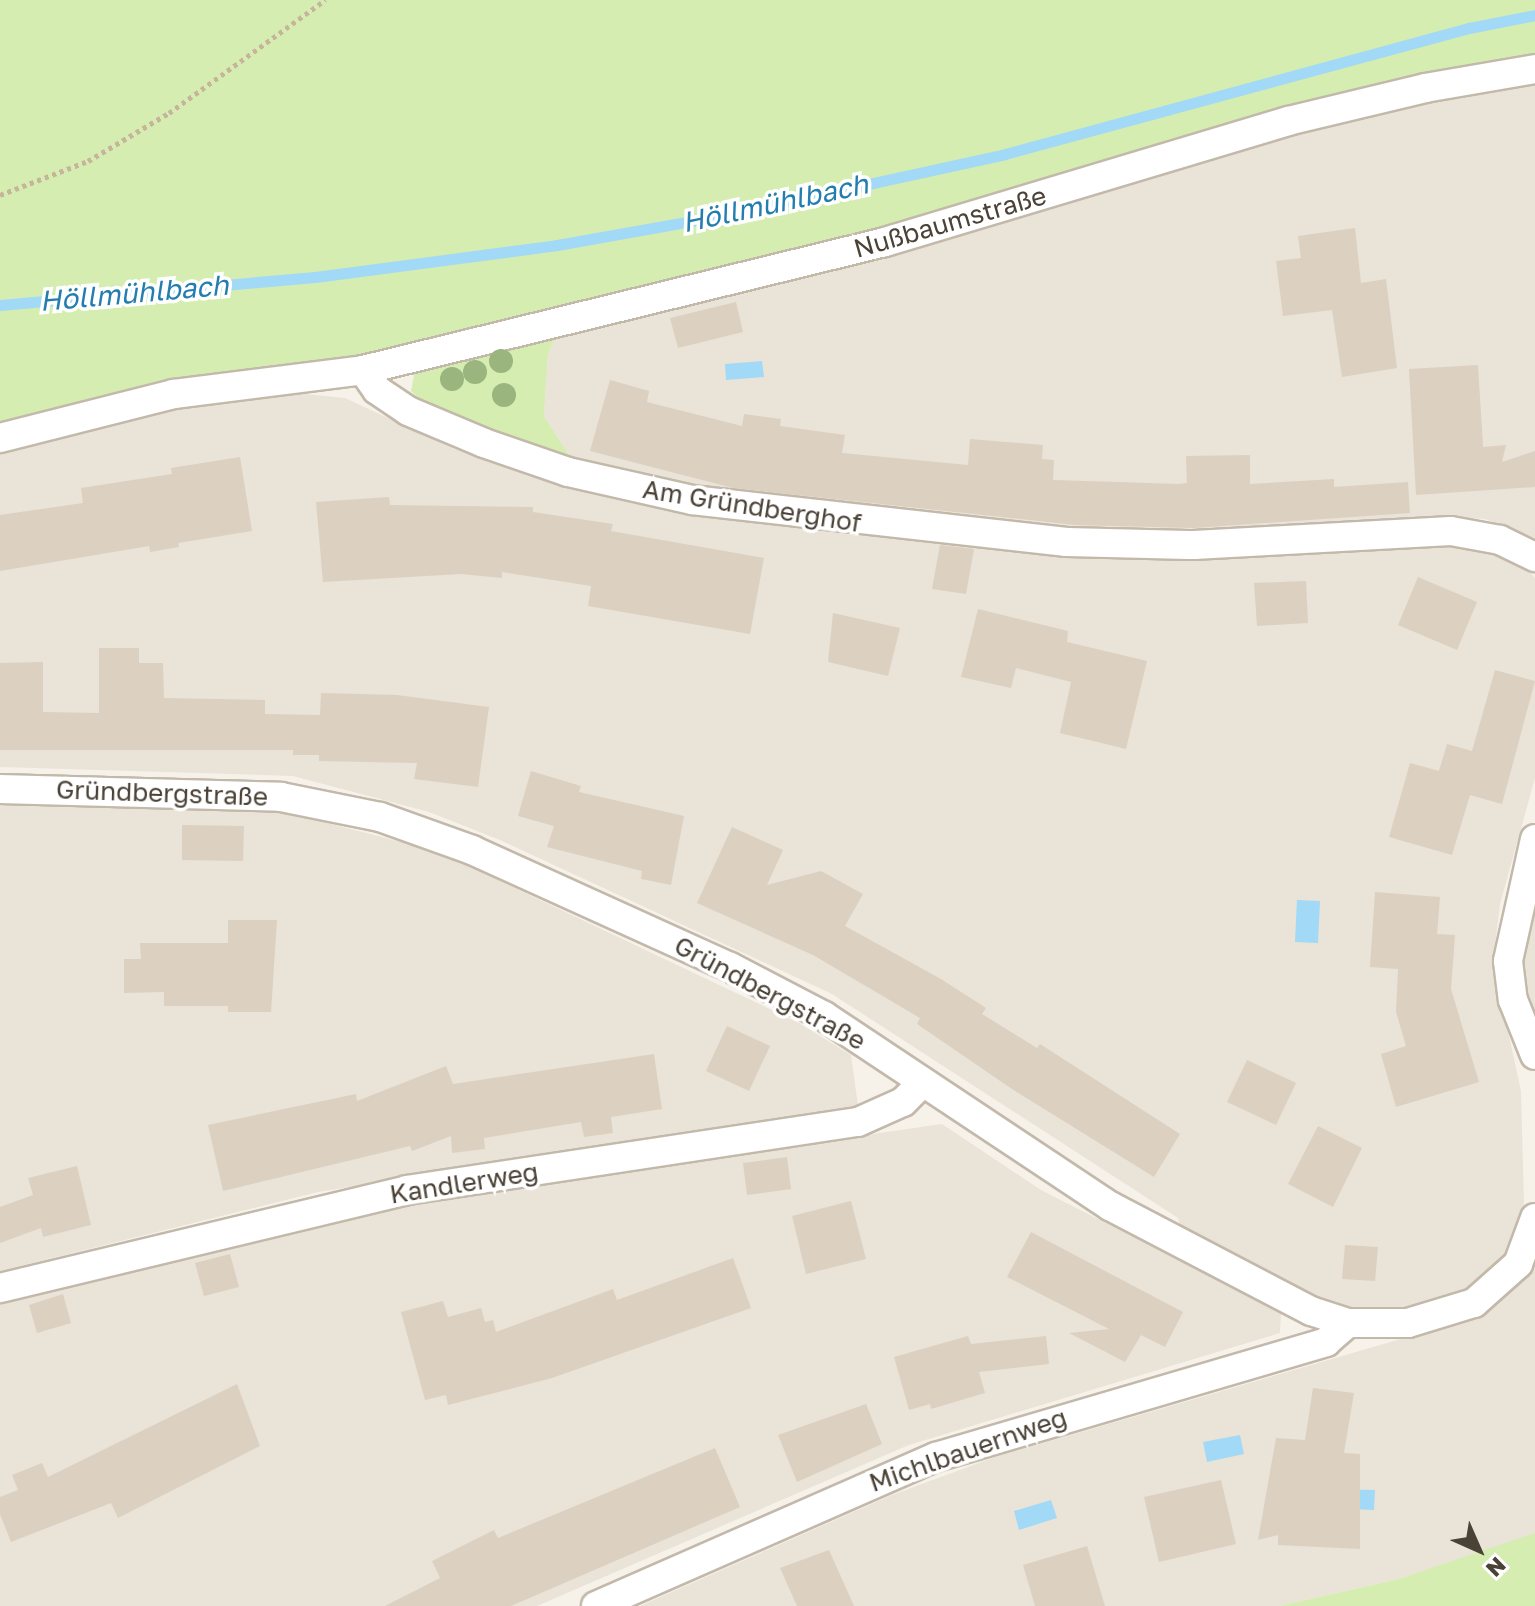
<!DOCTYPE html>
<meta charset="utf-8">
<style>
body{margin:0}
#map{position:relative;width:1535px;height:1606px;overflow:hidden;background:#f6f2ea;font-family:"Golos Text",sans-serif}
div>[style]{position:absolute}
.residential>*{inset:0;background:#eae3d8}
.green>*{inset:0;background:#d5edb0}
.water>*{inset:0;background:#a2d9f6}
.stream>*{height:11px;margin:-5.5px;padding:0 5.5px;transform-origin:5.5px;border-radius:5.5px;background:#a2d9f6}
.building>*{inset:0;background:#dcd0c1}
.path>*{height:5px;margin-top:-2.5px;transform-origin:0;background:repeating-linear-gradient(90deg,#c6b49b 0 4px,transparent 0 8px)}
.roads{filter:drop-shadow(2px 0 #c3b9ab) drop-shadow(-2px 0 #c3b9ab) drop-shadow(0 2px #c3b9ab) drop-shadow(0 -2px #c3b9ab)}
.minor>*{height:28px;margin:-14px;padding:0 14px;transform-origin:14px;border-radius:14px;background:#fff}
.trees>*{width:24px;height:24px;margin:-12px;border-radius:50%;background:#9ab57d}
span{translate:-50% -50%;white-space:nowrap;text-align:center;line-height:1.15;-webkit-text-stroke:7px #fff;paint-order:stroke}
.street-label{font-size:26px;color:#4b4237}
.water-label{font-size:28px;color:#247daf;font-style:italic}
.north{position:absolute;left:1439px;top:1510px;width:80px;height:80px;-webkit-text-stroke:6px #fff;paint-order:stroke;rotate:135deg;font-size:22px;font-weight:700;line-height:32px;text-align:center;color:#4b4237}
.north::after{content:'';display:block;margin:auto;width:28px;height:36px;background:#4b4237;clip-path:polygon(50% 0,100% 100%,50% 72%,0 100%)}
</style>
<div id="map">
<div class="residential">
<div style="clip-path:polygon(1535px 83px,1535px 538px,1485px 519px,1449px 517px,1338px 530px,1075px 532px,741px 496px,616px 473px,571px 458px,544px 416px,548px 354px,557px 334px,1366px 111px)"></div>
<div style="clip-path:polygon(296px 393px,345px 398px,454px 449px,572px 484px,686px 510px,829px 532px,1062px 555px,1433px 544px,1484px 551px,1524px 566px,1535px 578px,1535px 778px,1500px 904px,1493px 962px,1521px 1091px,1524px 1204px,1517px 1238px,1502px 1263px,1483px 1283px,1456px 1299px,1385px 1314px,1339px 1308px,1181px 1230px,1178px 1218px,832px 994px,500px 840px,429px 812px,293px 776px,0 767px,0 451px,163px 408px)"></div>
<div style="clip-path:polygon(0 804px,284px 812px,437px 851px,799px 1023px,851px 1055px,858px 1106px,318px 1192px,0 1271px)"></div>
<div style="clip-path:polygon(1535px 888px,1535px 1013px,1519px 965px)"></div>
<div style="clip-path:polygon(942px 1124px,1041px 1190px,1281px 1312px,1280px 1333px,909px 1445px,537px 1606px,0 1606px,0 1301px,417px 1200px)"></div>
<div style="clip-path:polygon(1535px 1259px,1535px 1533px,1517px 1541px,1399px 1579px,1279px 1606px,640px 1606px,892px 1495px,995px 1457px,1435px 1329px)"></div>
</div>
<div class="green">
<div style="clip-path:polygon(0 0,1535px 0,1535px 53px,1415px 78px,887px 231px,344px 361px,194px 379px,0 426px)"></div>
<div style="clip-path:polygon(557px 334px,548px 354px,544px 416px,571px 458px,427px 405px,411px 391px,415px 371px)"></div>
<div style="clip-path:polygon(1535px 1533px,1535px 1606px,1279px 1606px,1399px 1579px)"></div>
</div>
<div class="water">
<div style="clip-path:polygon(762px 361px,764px 377px,726px 380px,725px 364px)"></div>
<div style="clip-path:polygon(1297px 900px,1320px 901px,1318px 943px,1295px 942px)"></div>
<div style="clip-path:polygon(1240px 1435px,1244px 1454px,1207px 1462px,1203px 1442px)"></div>
<div style="clip-path:polygon(1331px 1489px,1375px 1490px,1374px 1510px,1329px 1508px)"></div>
<div style="clip-path:polygon(1051px 1500px,1057px 1518px,1019px 1530px,1014px 1511px)"></div>
</div>
<div class="stream">
<div style="left:0;top:305px;width:316px;rotate:-5.1deg"></div>
<div style="left:315px;top:277px;width:244px;rotate:-7.5deg"></div>
<div style="left:557px;top:245px;width:172px;rotate:-10.1deg"></div>
<div style="left:726px;top:215px;width:286px;rotate:-12.3deg"></div>
<div style="left:1005px;top:154px;width:481px;rotate:-15.2deg"></div>
<div style="left:1469px;top:28px;width:67px;rotate:-11.1deg"></div>
</div>
<div class="building">
<div style="clip-path:polygon(1355px 228px,1361px 283px,1386px 279px,1397px 368px,1342px 377px,1332px 310px,1283px 316px,1276px 261px,1301px 258px,1298px 236px)"></div>
<div style="clip-path:polygon(736px 302px,743px 332px,678px 348px,670px 318px)"></div>
<div style="clip-path:polygon(1478px 365px,1483px 447px,1506px 445px,1502px 462px,1535px 451px,1535px 487px,1416px 495px,1409px 369px)"></div>
<div style="clip-path:polygon(610px 380px,649px 391px,647px 402px,742px 426px,744px 414px,781px 419px,780px 426px,845px 435px,842px 453px,968px 465px,970px 439px,1043px 445px,1042px 459px,1054px 460px,1053px 480px,1179px 484px,1187px 483px,1186px 456px,1250px 455px,1250px 484px,1334px 479px,1334px 487px,1408px 482px,1410px 513px,1194px 528px,1075px 525px,733px 488px,590px 451px)"></div>
<div style="clip-path:polygon(240px 457px,252px 531px,178px 543px,179px 547px,150px 552px,149px 546px,0 571px,0 515px,83px 503px,81px 488px,172px 474px,171px 468px)"></div>
<div style="clip-path:polygon(389px 497px,390px 505px,533px 507px,533px 512px,613px 524px,611px 531px,764px 558px,750px 634px,588px 606px,591px 586px,502px 572px,502px 578px,461px 574px,323px 582px,316px 502px)"></div>
<div style="clip-path:polygon(940px 545px,974px 549px,966px 594px,932px 589px)"></div>
<div style="clip-path:polygon(1418px 577px,1477px 602px,1457px 650px,1398px 625px)"></div>
<div style="clip-path:polygon(1306px 581px,1308px 623px,1257px 626px,1254px 583px)"></div>
<div style="clip-path:polygon(978px 609px,1068px 631px,1067px 642px,1147px 661px,1126px 749px,1060px 733px,1071px 682px,1016px 668px,1011px 688px,961px 677px)"></div>
<div style="clip-path:polygon(833px 613px,900px 628px,888px 676px,828px 662px)"></div>
<div style="clip-path:polygon(99px 648px,139px 648px,139px 663px,163px 663px,164px 698px,265px 700px,265px 714px,320px 715px,321px 693px,397px 695px,489px 707px,478px 787px,414px 779px,417px 763px,319px 761px,319px 755px,293px 755px,293px 750px,0 750px,0 663px,43px 662px,43px 712px,99px 713px)"></div>
<div style="clip-path:polygon(1495px 670px,1535px 681px,1502px 804px,1470px 795px,1452px 855px,1389px 837px,1410px 763px,1439px 771px,1447px 744px,1472px 751px)"></div>
<div style="clip-path:polygon(531px 771px,581px 786px,579px 792px,684px 816px,671px 885px,641px 879px,642px 871px,547px 847px,554px 826px,518px 816px)"></div>
<div style="clip-path:polygon(182px 825px,244px 826px,243px 861px,182px 860px)"></div>
<div style="clip-path:polygon(732px 827px,783px 850px,767px 885px,821px 871px,863px 894px,845px 926px,941px 979px,986px 1008px,982px 1014px,1037px 1048px,1040px 1044px,1180px 1134px,1154px 1177px,1012px 1089px,917px 1024px,920px 1018px,813px 955px,697px 903px)"></div>
<div style="clip-path:polygon(1375px 892px,1440px 897px,1437px 934px,1455px 935px,1451px 989px,1479px 1082px,1396px 1107px,1381px 1054px,1406px 1046px,1396px 1012px,1398px 969px,1370px 967px)"></div>
<div style="clip-path:polygon(228px 920px,277px 920px,271px 1012px,228px 1012px,228px 1006px,164px 1006px,164px 992px,124px 993px,124px 959px,141px 959px,140px 943px,228px 943px)"></div>
<div style="clip-path:polygon(727px 1026px,770px 1046px,749px 1091px,706px 1071px)"></div>
<div style="clip-path:polygon(654px 1054px,662px 1109px,611px 1117px,613px 1133px,584px 1137px,581px 1122px,484px 1138px,485px 1149px,452px 1153px,451px 1136px,412px 1151px,410px 1146px,223px 1191px,208px 1125px,356px 1094px,357px 1101px,446px 1066px,453px 1084px)"></div>
<div style="clip-path:polygon(1247px 1060px,1296px 1083px,1276px 1125px,1227px 1102px)"></div>
<div style="clip-path:polygon(1318px 1126px,1362px 1148px,1333px 1207px,1288px 1184px)"></div>
<div style="clip-path:polygon(787px 1157px,791px 1189px,747px 1195px,743px 1163px)"></div>
<div style="clip-path:polygon(77px 1166px,91px 1225px,43px 1237px,41px 1228px,0 1243px,0 1207px,33px 1195px,28px 1178px)"></div>
<div style="clip-path:polygon(851px 1201px,866px 1259px,806px 1274px,792px 1216px)"></div>
<div style="clip-path:polygon(1031px 1232px,1183px 1312px,1165px 1347px,1141px 1335px,1125px 1362px,1069px 1333px,1109px 1329px,1007px 1277px)"></div>
<div style="clip-path:polygon(1345px 1245px,1378px 1247px,1375px 1281px,1342px 1279px)"></div>
<div style="clip-path:polygon(230px 1254px,239px 1287px,204px 1296px,195px 1263px)"></div>
<div style="clip-path:polygon(733px 1258px,751px 1308px,552px 1378px,448px 1405px,446px 1395px,425px 1400px,401px 1312px,443px 1301px,448px 1317px,481px 1308px,485px 1322px,493px 1320px,496px 1332px,613px 1289px,617px 1300px)"></div>
<div style="clip-path:polygon(63px 1294px,71px 1323px,37px 1333px,29px 1305px)"></div>
<div style="clip-path:polygon(968px 1336px,971px 1344px,1046px 1336px,1049px 1364px,979px 1372px,985px 1393px,931px 1409px,930px 1404px,909px 1410px,894px 1357px)"></div>
<div style="clip-path:polygon(237px 1384px,260px 1446px,118px 1518px,111px 1503px,11px 1542px,0 1514px,0 1497px,18px 1490px,12px 1475px,42px 1463px,48px 1477px)"></div>
<div style="clip-path:polygon(1313px 1388px,1354px 1393px,1344px 1453px,1360px 1454px,1360px 1549px,1278px 1545px,1278px 1535px,1258px 1540px,1276px 1438px,1305px 1440px)"></div>
<div style="clip-path:polygon(866px 1404px,882px 1444px,797px 1482px,778px 1435px)"></div>
<div style="clip-path:polygon(715px 1448px,740px 1507px,511px 1606px,385px 1606px,440px 1578px,432px 1561px,494px 1530px,498px 1538px)"></div>
<div style="clip-path:polygon(1221px 1480px,1236px 1544px,1159px 1562px,1144px 1497px)"></div>
<div style="clip-path:polygon(1087px 1546px,1105px 1606px,1035px 1606px,1023px 1565px)"></div>
<div style="clip-path:polygon(829px 1550px,854px 1606px,797px 1606px,780px 1568px)"></div>
</div>
<div class="path">
<div style="left:0;top:195px;width:94px;rotate:-21.1deg"></div>
<div style="left:88px;top:161px;width:94px;rotate:-30.7deg"></div>
<div style="left:169px;top:113px;width:193px;rotate:-35.9deg"></div>
</div>
<div class="roads">
<div class="minor">
<div style="left:363px;top:370px;width:24px;rotate:55deg"></div>
<div style="left:377px;top:390px;width:37px;rotate:34deg"></div>
<div style="left:408px;top:411px;width:82px;rotate:22.8deg"></div>
<div style="left:484px;top:443px;width:89px;rotate:19deg"></div>
<div style="left:568px;top:472px;width:127px;rotate:12.7deg"></div>
<div style="left:692px;top:500px;width:377px;rotate:6.4deg"></div>
<div style="left:1067px;top:542px;width:127px;rotate:1.4deg"></div>
<div style="left:1194px;top:545px;width:257px;rotate:-3.1deg"></div>
<div style="left:1451px;top:531px;width:50px;rotate:10.4deg"></div>
<div style="left:1500px;top:540px;width:39px;rotate:26deg"></div>
<div style="left:0;top:438px;width:179px;rotate:-14.2deg"></div>
<div style="left:174px;top:394px;width:191px;rotate:-7.2deg"></div>
<div style="left:363px;top:370px;width:537px;rotate:-13.78deg"></div>
<div style="left:885px;top:242px;width:421px;rotate:-16.7deg"></div>
<div style="left:1288px;top:121px;width:141px;rotate:-13.5deg"></div>
<div style="left:1425px;top:88px;width:112px;rotate:-9.8deg"></div>
<div style="left:0;top:789px;width:281px;rotate:1.6deg"></div>
<div style="left:281px;top:797px;width:101px;rotate:11.4deg"></div>
<div style="left:380px;top:817px;width:98px;rotate:19.7deg"></div>
<div style="left:472px;top:850px;width:283px;rotate:24.4deg"></div>
<div style="left:730px;top:967px;width:106px;rotate:27.5deg"></div>
<div style="left:824px;top:1016px;width:343px;rotate:33.6deg"></div>
<div style="left:1110px;top:1206px;width:227px;rotate:27.6deg"></div>
<div style="left:1311px;top:1311px;width:39px;rotate:18deg"></div>
<div style="left:1348px;top:1323px;width:60px"></div>
<div style="left:1408px;top:1323px;width:69px;rotate:-16.9deg"></div>
<div style="left:1474px;top:1303px;width:59px;rotate:-41.6deg"></div>
<div style="left:1518px;top:1264px;width:49px;rotate:-69.7deg"></div>
<div style="left:1535px;top:839px;width:125px;rotate:102.5deg"></div>
<div style="left:1508px;top:961px;width:39px;rotate:83deg"></div>
<div style="left:1513px;top:1000px;width:59px;rotate:68.2deg"></div>
<div style="left:0;top:1288px;width:419px;rotate:-13.5deg"></div>
<div style="left:407px;top:1190px;width:456px;rotate:-8.6deg"></div>
<div style="left:858px;top:1122px;width:49px;rotate:-24deg"></div>
<div style="left:903px;top:1102px;width:28px;rotate:-45deg"></div>
<div style="left:596px;top:1606px;width:371px;rotate:-23.7deg"></div>
<div style="left:936px;top:1457px;width:407px;rotate:-16.4deg"></div>
<div style="left:1326px;top:1342px;width:29px;rotate:-41deg"></div>
</div>
</div>
<div class="trees">
<div style="left:501px;top:361px"></div>
<div style="left:475px;top:372px"></div>
<div style="left:452px;top:379px"></div>
<div style="left:504px;top:395px"></div>
</div>
<div class="street-label">
<span style="left:950px;top:222px;rotate:-16deg">Nußbaumstraße</span>
<span style="left:752px;top:506px;rotate:9deg">Am Gründberghof</span>
<span style="left:162px;top:793px;rotate:2deg">Gründbergstraße</span>
<span style="left:770px;top:993px;rotate:28deg">Gründbergstraße</span>
<span style="left:464px;top:1183px;rotate:-9deg">Kandlerweg</span>
<span style="left:968px;top:1450px;rotate:-19deg">Michlbauernweg</span>
</div>
<div class="water-label">
<span style="left:775px;top:203px;rotate:-12deg">Höllmühlbach</span>
<span style="left:134px;top:293px;rotate:-5deg">Höllmühlbach</span>
</div>
<div class="north">N</div>
</div>
